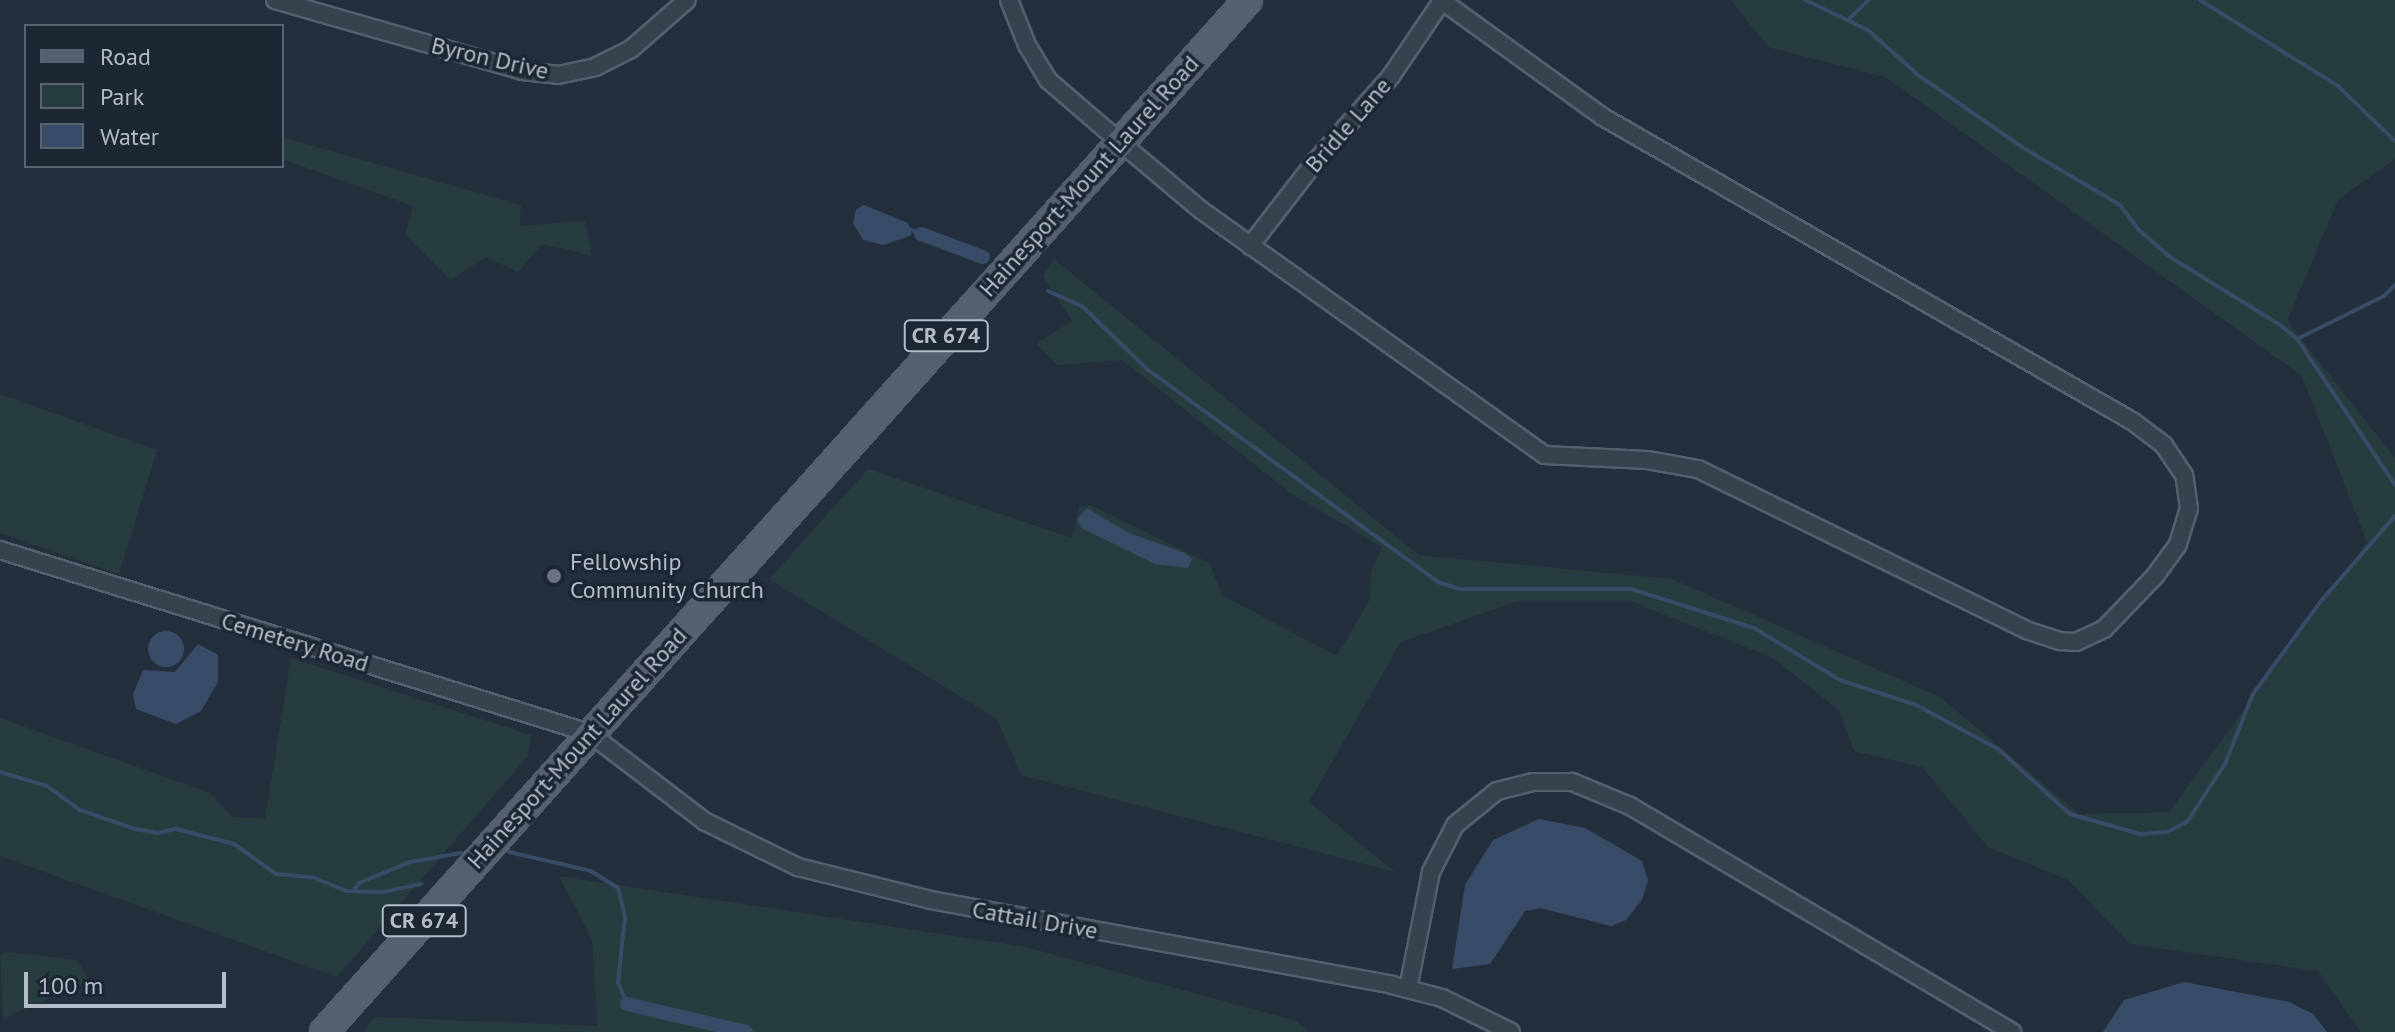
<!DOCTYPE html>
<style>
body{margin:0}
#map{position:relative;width:2395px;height:1032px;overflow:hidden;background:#242f3e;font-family:"PT Sans",sans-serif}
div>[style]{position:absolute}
.green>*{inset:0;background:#263c3f}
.water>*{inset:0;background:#394c67}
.round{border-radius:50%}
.stream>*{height:4px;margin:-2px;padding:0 2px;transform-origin:2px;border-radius:2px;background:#394c67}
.canal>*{height:14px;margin:-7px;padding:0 7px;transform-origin:7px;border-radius:7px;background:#394c67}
.roads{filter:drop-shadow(2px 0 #565f6c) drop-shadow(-2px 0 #565f6c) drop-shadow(0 2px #565f6c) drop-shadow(0 -2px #565f6c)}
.minor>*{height:16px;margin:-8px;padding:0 8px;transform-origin:8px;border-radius:8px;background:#38414e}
.primary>*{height:26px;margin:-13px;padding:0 13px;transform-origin:13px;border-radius:13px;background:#56606e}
.dots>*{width:22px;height:22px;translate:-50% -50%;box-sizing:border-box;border:4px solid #1d2633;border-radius:50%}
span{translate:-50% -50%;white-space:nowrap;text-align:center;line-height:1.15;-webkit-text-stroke:7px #1d2633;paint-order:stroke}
.shield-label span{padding:2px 6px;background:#1d2633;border:2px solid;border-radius:6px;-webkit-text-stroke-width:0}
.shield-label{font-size:22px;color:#b4bcc9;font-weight:700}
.street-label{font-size:24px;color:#b4bcc9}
.poi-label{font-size:24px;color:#b4bcc9}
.left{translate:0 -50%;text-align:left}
.legend{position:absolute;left:24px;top:24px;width:260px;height:144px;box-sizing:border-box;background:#1d2633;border:2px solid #59626f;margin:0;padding:10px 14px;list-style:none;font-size:24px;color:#b4bcc9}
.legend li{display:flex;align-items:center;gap:16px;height:40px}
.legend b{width:40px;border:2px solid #59626f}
.scale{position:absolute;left:24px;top:972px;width:202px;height:36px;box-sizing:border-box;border:4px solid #b4bcc9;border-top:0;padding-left:10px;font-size:24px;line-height:28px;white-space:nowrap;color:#b4bcc9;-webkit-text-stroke:6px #1d2633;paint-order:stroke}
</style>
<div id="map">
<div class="green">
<div style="clip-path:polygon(1731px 0,2395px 0,2395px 159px,2338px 200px,2287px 321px,2395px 458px,2395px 1032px,2361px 1032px,2318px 971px,2130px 944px,2068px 880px,1988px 847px,1922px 767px,1854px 751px,1839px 710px,1773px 658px,1630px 601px,1518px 601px,1401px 642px,1309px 802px,1395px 872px,1021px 775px,997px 719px,769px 579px,868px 469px,1072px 538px,1079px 508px,1090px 505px,1209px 563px,1223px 596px,1337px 656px,1370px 599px,1371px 572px,1382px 547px,1292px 494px,1122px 360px,1057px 365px,1036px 344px,1072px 321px,1043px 276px,1054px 259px,1419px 555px,1672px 579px,1940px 697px,2079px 814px,2169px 812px,2367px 542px,2302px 376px,1887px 78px,1768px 47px)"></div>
<div style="clip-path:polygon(282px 137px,521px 205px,520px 226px,585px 221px,592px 256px,542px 244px,518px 272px,486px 257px,450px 280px,405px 234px,413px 206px,282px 159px)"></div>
<div style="clip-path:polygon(0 394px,157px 450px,119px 574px,0 533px)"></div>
<div style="clip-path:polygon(291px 658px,531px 735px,528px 756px,337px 977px,0 856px,0 718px,210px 793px,232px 817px,265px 819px)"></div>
<div style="clip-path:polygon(559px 876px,1026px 947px,1297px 1021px,1309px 1032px,362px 1032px,375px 1017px,597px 1026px,592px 940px)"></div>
<div style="clip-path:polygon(6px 952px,77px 960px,89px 980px,3px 1019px,0 956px)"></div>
</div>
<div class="water">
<div style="clip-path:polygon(864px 205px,908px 223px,912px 235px,884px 245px,863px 240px,853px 223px,856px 209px)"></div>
<div style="clip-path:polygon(1087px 508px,1129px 533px,1185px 553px,1192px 559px,1188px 568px,1155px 564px,1081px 528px,1077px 519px)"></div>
<div class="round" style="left:148px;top:631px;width:36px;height:36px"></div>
<div style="clip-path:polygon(198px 644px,218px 655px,218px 682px,201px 711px,176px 724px,136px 709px,133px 694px,143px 670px,175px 672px)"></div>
<div style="clip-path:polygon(1539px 819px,1585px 828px,1642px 861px,1648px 880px,1642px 900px,1626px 920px,1611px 926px,1540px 908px,1525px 911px,1490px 964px,1452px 969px,1465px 885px,1493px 840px)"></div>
<div style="clip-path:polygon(2184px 982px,2289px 1002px,2313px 1014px,2327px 1032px,2103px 1032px,2124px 1000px)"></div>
</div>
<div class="stream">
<div style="left:1805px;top:0;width:70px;rotate:25.5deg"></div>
<div style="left:1868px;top:30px;width:67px;rotate:42deg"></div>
<div style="left:1918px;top:75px;width:130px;rotate:34.7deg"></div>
<div style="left:2025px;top:149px;width:110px;rotate:30.5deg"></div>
<div style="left:2120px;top:205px;width:31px;rotate:53deg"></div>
<div style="left:2139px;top:230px;width:41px;rotate:41.1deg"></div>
<div style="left:2170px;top:257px;width:129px;rotate:31.7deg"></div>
<div style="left:2280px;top:325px;width:22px;rotate:39deg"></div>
<div style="left:2297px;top:339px;width:176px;rotate:56.1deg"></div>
<div style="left:2200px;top:0;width:163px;rotate:31.9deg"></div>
<div style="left:2338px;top:86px;width:79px;rotate:44deg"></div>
<div style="left:1848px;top:20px;width:29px;rotate:-44deg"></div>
<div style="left:909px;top:229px;width:13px;rotate:23deg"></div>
<div style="left:1048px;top:291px;width:37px;rotate:24deg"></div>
<div style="left:1082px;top:306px;width:91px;rotate:44.1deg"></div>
<div style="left:1147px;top:369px;width:361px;rotate:36.2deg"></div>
<div style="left:1438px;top:582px;width:23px;rotate:18deg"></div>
<div style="left:1460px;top:589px;width:171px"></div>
<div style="left:1631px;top:589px;width:129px;rotate:17.6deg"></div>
<div style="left:1754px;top:628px;width:100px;rotate:31.2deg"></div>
<div style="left:1840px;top:680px;width:80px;rotate:18.2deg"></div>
<div style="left:1916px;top:705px;width:93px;rotate:28.2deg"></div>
<div style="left:1998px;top:749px;width:97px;rotate:42.1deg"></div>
<div style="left:2070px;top:814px;width:73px;rotate:15.9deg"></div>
<div style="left:2140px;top:834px;width:27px;rotate:-4deg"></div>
<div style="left:2167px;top:832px;width:22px;rotate:-27deg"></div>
<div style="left:2187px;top:822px;width:69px;rotate:-56.8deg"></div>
<div style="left:2225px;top:764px;width:75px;rotate:-68.2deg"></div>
<div style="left:2253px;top:694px;width:115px;rotate:-53.8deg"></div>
<div style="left:2321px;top:601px;width:113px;rotate:-49deg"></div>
<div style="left:2297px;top:339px;width:97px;rotate:-26.3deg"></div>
<div style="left:2384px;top:296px;width:16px;rotate:-45deg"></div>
<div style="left:0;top:772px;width:49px;rotate:16.6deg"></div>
<div style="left:47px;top:786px;width:41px;rotate:36deg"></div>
<div style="left:80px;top:810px;width:58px;rotate:19.1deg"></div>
<div style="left:135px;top:829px;width:22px;rotate:10deg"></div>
<div style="left:157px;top:833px;width:19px;rotate:-12deg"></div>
<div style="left:176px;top:829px;width:60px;rotate:14.5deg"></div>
<div style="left:234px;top:844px;width:52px;rotate:35.5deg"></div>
<div style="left:276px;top:874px;width:36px;rotate:5deg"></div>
<div style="left:312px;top:877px;width:37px;rotate:22deg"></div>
<div style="left:346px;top:891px;width:37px;rotate:2deg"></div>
<div style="left:383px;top:892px;width:39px;rotate:-12deg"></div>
<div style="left:509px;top:852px;width:84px;rotate:13deg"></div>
<div style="left:591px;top:871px;width:32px;rotate:32deg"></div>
<div style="left:618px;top:888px;width:30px;rotate:76deg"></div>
<div style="left:625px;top:917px;width:65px;rotate:96.1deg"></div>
<div style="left:618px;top:982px;width:24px;rotate:68deg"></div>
<div style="left:353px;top:891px;width:10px;rotate:-53deg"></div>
<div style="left:359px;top:883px;width:55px;rotate:-22.4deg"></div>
<div style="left:410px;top:862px;width:52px;rotate:-10deg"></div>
</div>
<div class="canal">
<div style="left:921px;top:234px;width:66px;rotate:20.4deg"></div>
<div style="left:627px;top:1004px;width:122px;rotate:13.2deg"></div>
</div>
<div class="roads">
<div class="minor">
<div style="left:275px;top:0;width:257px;rotate:16deg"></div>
<div style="left:522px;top:71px;width:36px;rotate:6deg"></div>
<div style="left:558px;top:75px;width:38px;rotate:-12deg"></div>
<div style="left:595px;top:67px;width:40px;rotate:-26.6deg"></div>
<div style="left:631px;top:49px;width:74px;rotate:-41.2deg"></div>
<div style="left:1009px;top:0;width:48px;rotate:68.2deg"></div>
<div style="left:1027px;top:45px;width:41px;rotate:59deg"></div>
<div style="left:1048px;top:80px;width:95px;rotate:40.7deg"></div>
<div style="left:1120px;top:142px;width:106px;rotate:40deg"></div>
<div style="left:1201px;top:210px;width:422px;rotate:35.5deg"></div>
<div style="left:1545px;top:455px;width:102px;rotate:2.8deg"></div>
<div style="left:1647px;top:460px;width:52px;rotate:10deg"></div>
<div style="left:1698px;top:469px;width:365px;rotate:26.1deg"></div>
<div style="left:2026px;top:630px;width:36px;rotate:18deg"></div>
<div style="left:2060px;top:641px;width:16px;rotate:4deg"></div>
<div style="left:2076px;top:642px;width:31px;rotate:-25deg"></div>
<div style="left:2104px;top:629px;width:74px;rotate:-46.1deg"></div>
<div style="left:2155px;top:576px;width:39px;rotate:-54deg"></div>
<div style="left:2178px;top:544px;width:37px;rotate:-73deg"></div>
<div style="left:2189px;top:509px;width:34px;rotate:-98deg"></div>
<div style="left:2184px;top:475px;width:36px;rotate:-124deg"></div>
<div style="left:2164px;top:445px;width:40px;rotate:-143deg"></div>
<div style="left:2132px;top:421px;width:610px;rotate:-150.12deg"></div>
<div style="left:1603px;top:117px;width:200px;rotate:-144.2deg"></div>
<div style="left:1250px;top:246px;width:106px;rotate:-52.3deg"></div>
<div style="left:1315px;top:162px;width:115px;rotate:-48.5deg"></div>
<div style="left:1391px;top:76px;width:91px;rotate:-55.8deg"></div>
<div style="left:0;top:550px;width:617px;rotate:17.26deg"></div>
<div style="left:589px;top:733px;width:145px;rotate:37.4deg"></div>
<div style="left:704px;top:821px;width:105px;rotate:26.1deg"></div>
<div style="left:798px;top:867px;width:137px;rotate:13.9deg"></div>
<div style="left:931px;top:900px;width:469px;rotate:10.4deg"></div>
<div style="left:1392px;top:985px;width:52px;rotate:14.6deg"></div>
<div style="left:1442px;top:998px;width:77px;rotate:26.2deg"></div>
<div style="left:1408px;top:989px;width:119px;rotate:-78.9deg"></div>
<div style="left:1431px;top:872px;width:53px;rotate:-62.9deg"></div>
<div style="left:1455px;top:825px;width:54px;rotate:-39deg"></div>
<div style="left:1497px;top:791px;width:37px;rotate:-14deg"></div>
<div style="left:1533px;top:782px;width:39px"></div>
<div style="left:1572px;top:782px;width:63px;rotate:22.5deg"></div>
<div style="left:1630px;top:806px;width:444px;rotate:30.6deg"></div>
</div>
<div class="primary">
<div style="left:324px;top:1032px;width:1385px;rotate:-48.16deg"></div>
</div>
</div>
<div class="dots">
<div style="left:554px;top:576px;background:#6b7280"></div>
</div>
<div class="shield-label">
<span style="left:946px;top:336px">CR 674</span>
<span style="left:424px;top:921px">CR 674</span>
</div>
<div class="street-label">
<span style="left:490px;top:58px;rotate:13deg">Byron Drive</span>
<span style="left:1348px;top:125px;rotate:-49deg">Bridle Lane</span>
<span style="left:1089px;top:176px;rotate:-48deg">Hainesport-Mount Laurel Road</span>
<span style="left:295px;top:642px;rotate:17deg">Cemetery Road</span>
<span style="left:577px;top:748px;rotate:-48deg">Hainesport-Mount Laurel Road</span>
<span style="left:1035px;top:920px;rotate:10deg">Cattail Drive</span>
</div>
<div class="poi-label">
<span class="left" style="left:570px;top:576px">Fellowship<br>Community Church</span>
</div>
<ul class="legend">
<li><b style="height:10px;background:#56606e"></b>Road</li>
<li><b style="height:22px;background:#263c3f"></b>Park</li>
<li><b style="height:22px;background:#394c67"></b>Water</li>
</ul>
<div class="scale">100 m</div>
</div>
